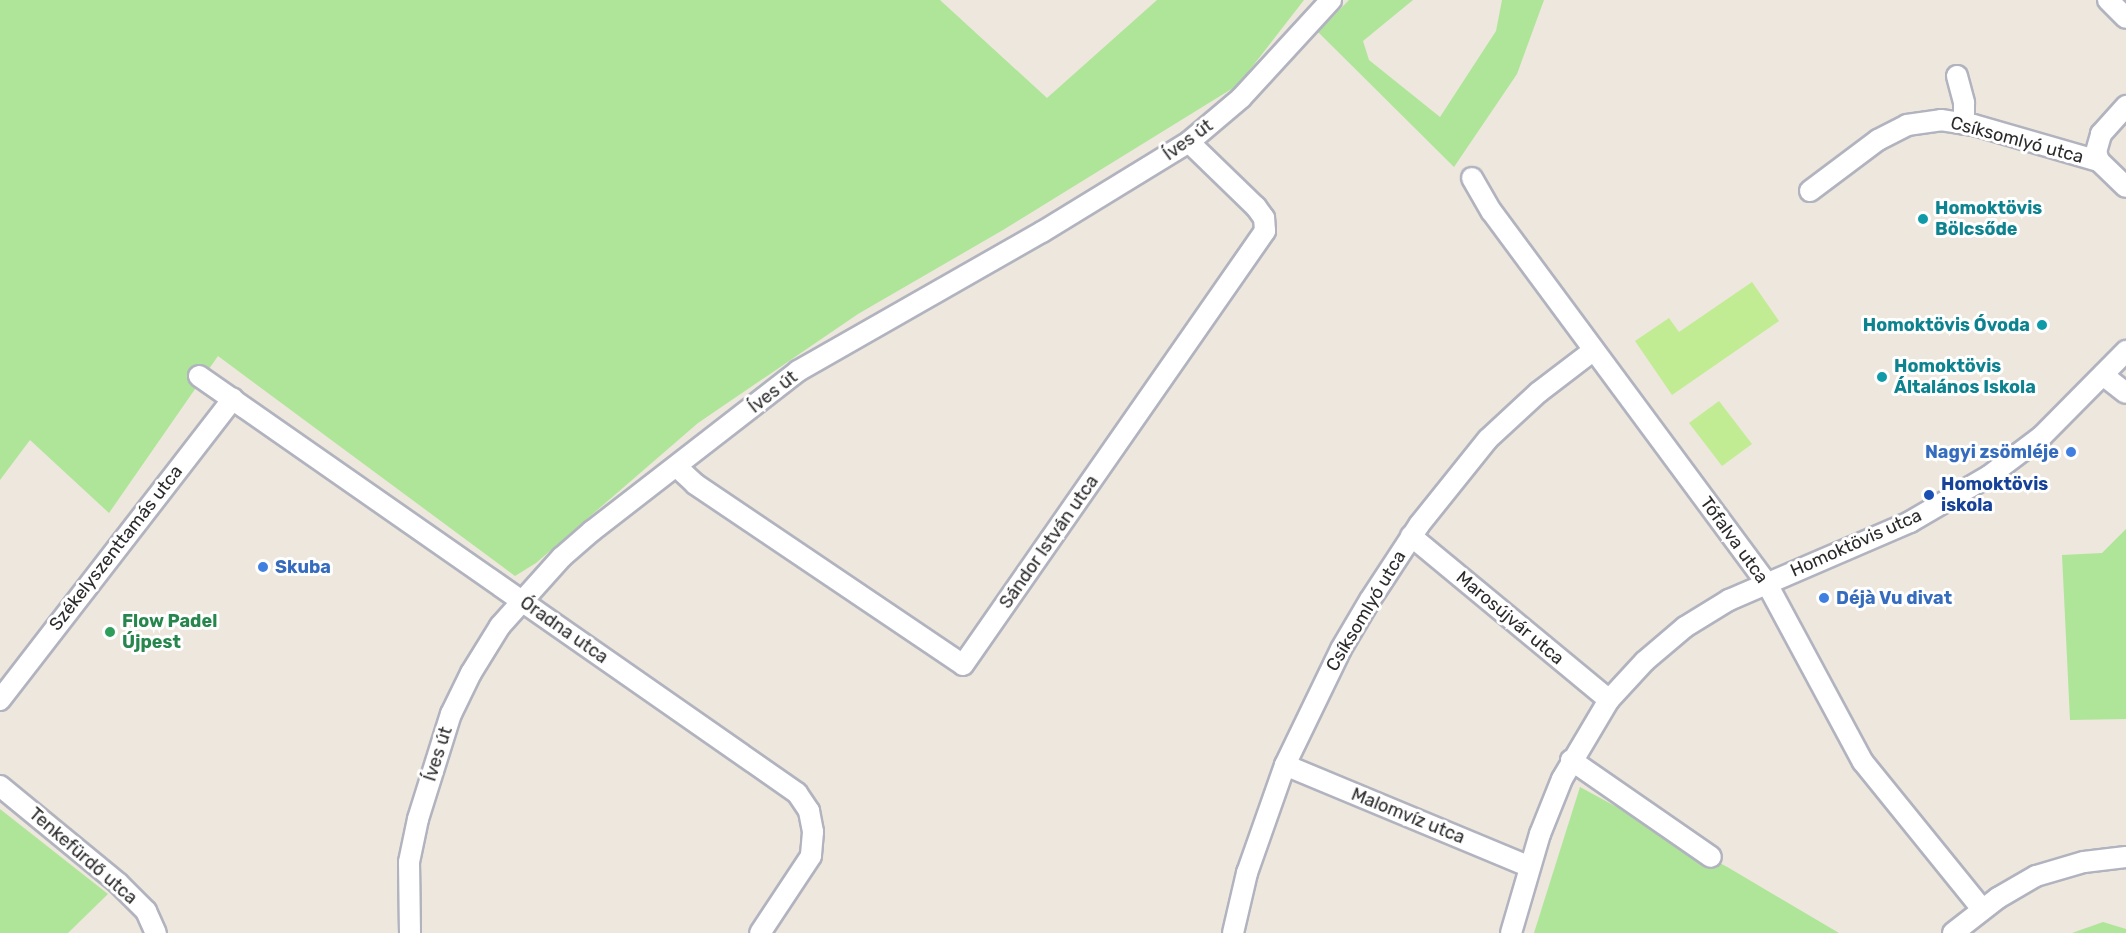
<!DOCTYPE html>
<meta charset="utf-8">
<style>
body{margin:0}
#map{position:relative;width:2126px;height:933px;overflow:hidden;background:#ede7dd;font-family:Rubik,sans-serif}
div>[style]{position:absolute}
.green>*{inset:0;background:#afe598}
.pitch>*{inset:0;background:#c2ec94}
.roads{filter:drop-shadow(2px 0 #b1b3bf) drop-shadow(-2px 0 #b1b3bf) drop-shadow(0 2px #b1b3bf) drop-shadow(0 -2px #b1b3bf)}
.minor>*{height:20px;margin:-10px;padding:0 10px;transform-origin:10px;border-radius:10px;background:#fff}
.dots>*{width:16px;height:16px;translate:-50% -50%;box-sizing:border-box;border:3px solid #fff;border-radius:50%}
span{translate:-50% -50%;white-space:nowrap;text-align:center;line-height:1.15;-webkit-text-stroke:6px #fff;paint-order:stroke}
.street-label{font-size:18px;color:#2b2b2b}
.culture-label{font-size:18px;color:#0d838f;font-weight:700}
.left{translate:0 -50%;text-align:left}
.right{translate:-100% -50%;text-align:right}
.shop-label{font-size:18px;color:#366cbe;font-weight:700}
.transit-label{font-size:18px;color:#164399;font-weight:700}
.leisure-label{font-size:18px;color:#27864d;font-weight:700}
</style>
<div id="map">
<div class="green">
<div style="clip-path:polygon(0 0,940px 0,1047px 98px,1157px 0,1304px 0,1238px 85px,1003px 230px,858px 314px,698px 423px,536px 563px,515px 576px,218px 356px,109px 513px,30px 440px,0 480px)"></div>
<div style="clip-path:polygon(1349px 0,1413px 0,1363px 41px,1369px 60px,1440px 117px,1496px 31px,1502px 0,1544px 0,1517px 74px,1454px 167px,1318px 32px)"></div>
<div style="clip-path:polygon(2126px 529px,2126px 719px,2070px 720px,2062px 555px,2102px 553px)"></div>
<div style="clip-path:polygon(1580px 787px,1729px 868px,1839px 933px,1534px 933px)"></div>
<div style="clip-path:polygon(0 809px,108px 894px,68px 933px,0 933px)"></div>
<div style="clip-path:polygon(2103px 922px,2126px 929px,2126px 933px,2072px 933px)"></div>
</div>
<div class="pitch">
<div style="clip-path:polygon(1752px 282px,1779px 321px,1672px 395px,1635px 341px,1669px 318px,1679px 332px)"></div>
<div style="clip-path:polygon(1719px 401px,1752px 444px,1722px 466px,1689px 423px)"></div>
</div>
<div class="roads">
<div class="minor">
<div style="left:2108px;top:0;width:25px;rotate:45deg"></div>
<div style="left:1957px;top:76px;width:28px;rotate:75deg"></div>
<div style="left:1964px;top:103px;width:21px;rotate:90deg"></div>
<div style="left:2099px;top:161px;width:9px;rotate:-108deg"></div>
<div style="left:2096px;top:152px;width:19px;rotate:-74deg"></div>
<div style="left:2101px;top:134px;width:38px;rotate:-48deg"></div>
<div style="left:1472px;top:178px;width:39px;rotate:60deg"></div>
<div style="left:1492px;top:212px;width:460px;rotate:53.5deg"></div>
<div style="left:1766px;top:582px;width:204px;rotate:61.7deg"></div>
<div style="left:1863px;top:762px;width:189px;rotate:51deg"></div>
<div style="left:1810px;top:191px;width:85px;rotate:-36.9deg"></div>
<div style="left:1878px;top:140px;width:33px;rotate:-27deg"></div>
<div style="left:1907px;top:125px;width:34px;rotate:-8deg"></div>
<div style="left:1941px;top:120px;width:33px;rotate:9deg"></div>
<div style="left:1974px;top:125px;width:130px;rotate:16.1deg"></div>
<div style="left:2099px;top:161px;width:37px;rotate:44deg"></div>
<div style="left:2103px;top:375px;width:29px;rotate:38deg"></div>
<div style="left:199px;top:376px;width:729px;rotate:34.89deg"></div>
<div style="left:797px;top:793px;width:22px;rotate:56deg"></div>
<div style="left:809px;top:811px;width:21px;rotate:79deg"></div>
<div style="left:813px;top:832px;width:24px;rotate:95deg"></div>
<div style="left:811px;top:856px;width:92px;rotate:123.5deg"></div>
<div style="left:677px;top:467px;width:25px;rotate:43deg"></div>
<div style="left:695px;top:484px;width:323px;rotate:34deg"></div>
<div style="left:963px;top:665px;width:529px;rotate:-55.17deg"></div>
<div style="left:1265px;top:231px;width:13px;rotate:-94deg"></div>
<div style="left:1264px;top:218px;width:14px;rotate:-126deg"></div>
<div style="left:1256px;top:207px;width:93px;rotate:-135.9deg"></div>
<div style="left:1411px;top:536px;width:257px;rotate:39.6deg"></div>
<div style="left:0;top:700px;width:381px;rotate:-52.3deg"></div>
<div style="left:1571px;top:760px;width:170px;rotate:34.7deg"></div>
<div style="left:1285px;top:765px;width:265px;rotate:22.6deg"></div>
<div style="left:0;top:786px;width:153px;rotate:39.4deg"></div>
<div style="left:118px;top:883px;width:40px;rotate:45deg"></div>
<div style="left:146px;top:911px;width:24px;rotate:66deg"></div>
<div style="left:410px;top:933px;width:71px;rotate:-90.8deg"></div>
<div style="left:409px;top:862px;width:44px;rotate:-78.2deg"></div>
<div style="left:418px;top:819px;width:110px;rotate:-72.6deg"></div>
<div style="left:451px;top:714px;width:46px;rotate:-64deg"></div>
<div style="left:471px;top:673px;width:55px;rotate:-58.3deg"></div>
<div style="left:500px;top:626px;width:93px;rotate:-48.1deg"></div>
<div style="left:562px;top:557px;width:40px;rotate:-41deg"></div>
<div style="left:592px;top:531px;width:261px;rotate:-37.8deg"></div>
<div style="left:798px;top:371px;width:281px;rotate:-29.7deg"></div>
<div style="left:1042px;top:232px;width:172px;rotate:-31.5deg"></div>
<div style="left:1189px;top:142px;width:68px;rotate:-40.2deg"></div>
<div style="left:1241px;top:98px;width:133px;rotate:-47.4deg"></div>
<div style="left:1233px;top:933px;width:62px;rotate:-76.9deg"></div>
<div style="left:1247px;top:873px;width:114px;rotate:-70.6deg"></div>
<div style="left:1285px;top:765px;width:129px;rotate:-64.2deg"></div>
<div style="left:1341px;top:649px;width:57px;rotate:-59.4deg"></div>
<div style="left:1370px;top:600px;width:90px;rotate:-56.8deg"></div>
<div style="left:1419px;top:525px;width:110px;rotate:-51.3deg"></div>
<div style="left:1488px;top:439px;width:69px;rotate:-42.7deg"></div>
<div style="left:1539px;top:392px;width:69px;rotate:-37.4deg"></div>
<div style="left:1511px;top:933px;width:103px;rotate:-73.7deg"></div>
<div style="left:1540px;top:834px;width:59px;rotate:-68.2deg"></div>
<div style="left:1562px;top:779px;width:92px;rotate:-59.3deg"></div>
<div style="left:1609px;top:700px;width:53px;rotate:-47.3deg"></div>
<div style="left:1645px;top:661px;width:52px;rotate:-40.4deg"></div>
<div style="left:1685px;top:627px;width:52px;rotate:-31.5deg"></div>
<div style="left:1729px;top:600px;width:197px;rotate:-23.3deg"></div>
<div style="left:1910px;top:522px;width:91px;rotate:-30.2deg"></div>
<div style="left:1989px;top:476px;width:66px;rotate:-37deg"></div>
<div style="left:2042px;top:436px;width:120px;rotate:-45.3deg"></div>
<div style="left:1953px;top:933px;width:57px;rotate:-37.9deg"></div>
<div style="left:1998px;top:898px;width:44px;rotate:-30.1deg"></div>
<div style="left:2036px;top:876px;width:50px;rotate:-16.3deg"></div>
<div style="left:2084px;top:862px;width:42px;rotate:-6.8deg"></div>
</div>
</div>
<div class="dots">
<div style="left:1923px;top:219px;background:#0f9aa8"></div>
<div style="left:2042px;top:325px;background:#0f9aa8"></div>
<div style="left:1882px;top:377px;background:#0f9aa8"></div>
<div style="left:2071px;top:452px;background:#3f7fe0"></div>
<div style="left:1929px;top:495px;background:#1a4fb4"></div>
<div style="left:263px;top:567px;background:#3f7fe0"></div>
<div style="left:1824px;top:598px;background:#3f7fe0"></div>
<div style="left:110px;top:632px;background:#2e9e5b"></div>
</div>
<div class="street-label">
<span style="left:1188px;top:140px;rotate:-36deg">Íves út</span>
<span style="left:2017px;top:140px;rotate:15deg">Csíksomlyó utca</span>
<span style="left:773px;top:392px;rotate:-38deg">Íves út</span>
<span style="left:1734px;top:540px;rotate:54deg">Tófalva utca</span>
<span style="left:1049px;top:542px;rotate:-55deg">Sándor István utca</span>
<span style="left:1856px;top:543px;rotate:-24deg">Homoktövis utca</span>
<span style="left:116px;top:548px;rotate:-52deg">Székelyszenttamás utca</span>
<span style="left:1366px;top:611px;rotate:-59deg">Csíksomlyó utca</span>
<span style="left:1510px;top:618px;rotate:40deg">Marosújvár utca</span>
<span style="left:564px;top:630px;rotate:35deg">Óradna utca</span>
<span style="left:438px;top:754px;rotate:-72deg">Íves út</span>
<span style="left:1408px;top:816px;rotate:22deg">Malomvíz utca</span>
<span style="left:83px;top:856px;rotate:41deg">Tenkefürdő utca</span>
</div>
<div class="culture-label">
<span class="left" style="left:1935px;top:219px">Homoktövis<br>Bölcsőde</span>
<span class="right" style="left:2030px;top:325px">Homoktövis Óvoda</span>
<span class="left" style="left:1894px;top:377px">Homoktövis<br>Általános Iskola</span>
</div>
<div class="shop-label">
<span class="right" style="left:2059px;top:452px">Nagyi zsömléje</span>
<span class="left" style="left:275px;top:567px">Skuba</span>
<span class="left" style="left:1836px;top:598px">Déjà Vu divat</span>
</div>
<div class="transit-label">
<span class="left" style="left:1941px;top:495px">Homoktövis<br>iskola</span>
</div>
<div class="leisure-label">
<span class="left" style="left:122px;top:632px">Flow Padel<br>Újpest</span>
</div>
</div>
